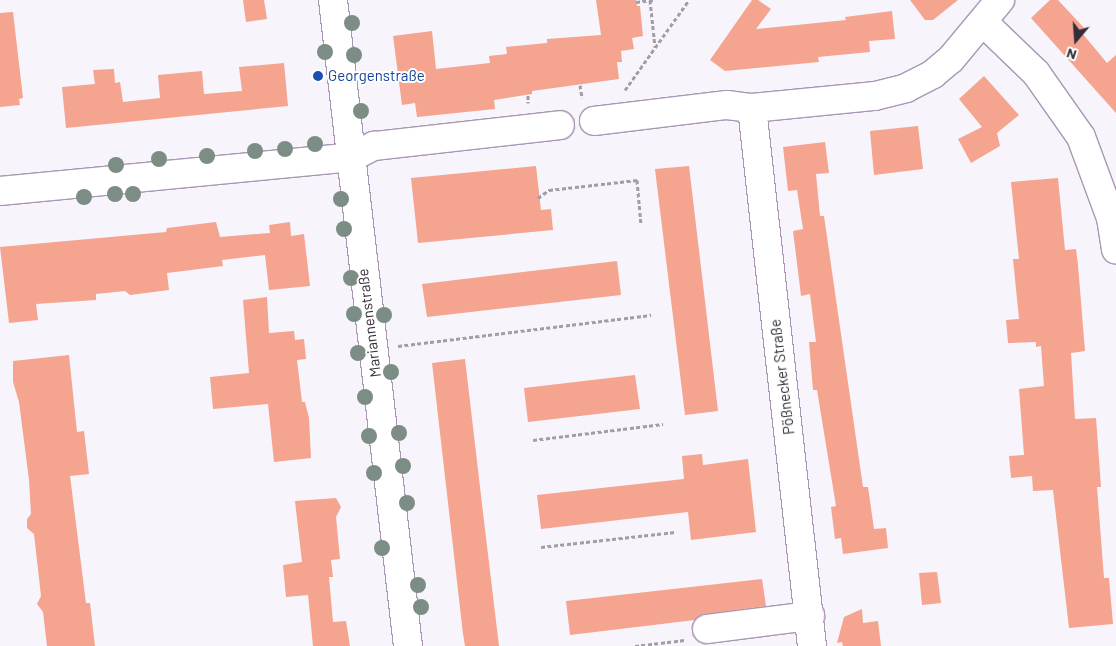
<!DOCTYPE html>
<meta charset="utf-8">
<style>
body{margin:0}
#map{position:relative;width:1116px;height:646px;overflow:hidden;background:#f8f4fb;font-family:Barlow,sans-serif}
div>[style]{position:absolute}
.building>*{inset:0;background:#f4a48f}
.path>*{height:3px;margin-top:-1.5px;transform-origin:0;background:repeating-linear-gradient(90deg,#a39da6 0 4px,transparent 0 6.5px)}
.roads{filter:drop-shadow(1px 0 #a996b4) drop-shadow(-1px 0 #a996b4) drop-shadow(0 1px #a996b4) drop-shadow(0 -1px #a996b4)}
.minor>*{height:28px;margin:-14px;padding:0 14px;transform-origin:14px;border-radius:14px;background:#fff}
.trees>*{width:16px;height:16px;margin:-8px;border-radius:50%;background:#7c8d85}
.dots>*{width:14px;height:14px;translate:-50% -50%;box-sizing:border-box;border:2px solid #fff;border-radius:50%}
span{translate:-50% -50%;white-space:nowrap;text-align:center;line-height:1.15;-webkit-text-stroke:4px #fff;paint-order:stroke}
.transit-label{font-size:15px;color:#164399}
.left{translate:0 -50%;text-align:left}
.street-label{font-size:15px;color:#352d39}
.north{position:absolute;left:1051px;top:15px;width:50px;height:50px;-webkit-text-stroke:4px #fff;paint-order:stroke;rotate:198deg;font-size:14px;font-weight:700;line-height:20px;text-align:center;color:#352d39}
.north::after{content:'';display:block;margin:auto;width:18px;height:22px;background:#352d39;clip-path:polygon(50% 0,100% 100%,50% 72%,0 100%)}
</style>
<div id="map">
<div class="building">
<div style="clip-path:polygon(243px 0,264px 0,267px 19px,246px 22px)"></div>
<div style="clip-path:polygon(596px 0,636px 0,637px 6px,640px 6px,643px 36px,632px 38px,634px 49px,621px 51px,622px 62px,617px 62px,619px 79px,532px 91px,532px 94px,494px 100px,495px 109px,417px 117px,415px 103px,402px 105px,393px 36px,432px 31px,436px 69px,490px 63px,489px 56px,507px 54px,506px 47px,547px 43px,547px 39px,601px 35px)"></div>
<div style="clip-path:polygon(752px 0,758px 0,771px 9px,756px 29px,846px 20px,845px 17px,892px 11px,895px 39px,869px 41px,870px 52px,818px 57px,819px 62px,725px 71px,710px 60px)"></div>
<div style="clip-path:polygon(910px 0,958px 0,933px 20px,925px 20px)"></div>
<div style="clip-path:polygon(1050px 0,1058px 0,1086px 30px,1082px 33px,1107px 63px,1116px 55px,1116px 113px,1031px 18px)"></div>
<div style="clip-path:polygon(13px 12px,23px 98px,19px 99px,20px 105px,0 107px,0 13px)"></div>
<div style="clip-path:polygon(284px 63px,288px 106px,66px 128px,62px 87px,95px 84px,93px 70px,114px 69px,115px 83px,120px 82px,123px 102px,160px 98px,158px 75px,202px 71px,204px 94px,242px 91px,239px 67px)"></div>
<div style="clip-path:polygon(984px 76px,1019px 115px,997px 133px,1000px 146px,971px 163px,958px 139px,982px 127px,959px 99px)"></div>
<div style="clip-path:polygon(918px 126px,923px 169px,874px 175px,870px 131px)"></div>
<div style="clip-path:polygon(825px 142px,829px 173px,816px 174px,820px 216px,824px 216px,863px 487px,868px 487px,874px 529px,886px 528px,888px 548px,843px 554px,841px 538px,835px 539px,831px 507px,836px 506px,817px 390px,813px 390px,809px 342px,816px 342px,810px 294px,801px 296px,797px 263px,793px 231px,803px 229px,797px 190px,788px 191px,783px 147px)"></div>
<div style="clip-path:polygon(536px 166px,541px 210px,551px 209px,553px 230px,418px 243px,411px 178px)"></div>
<div style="clip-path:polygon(689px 166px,718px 411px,685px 415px,655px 169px)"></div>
<div style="clip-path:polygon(1058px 178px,1065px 250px,1076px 249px,1078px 265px,1085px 351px,1071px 353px,1075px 419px,1096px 418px,1101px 487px,1097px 487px,1104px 578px,1109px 578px,1113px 624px,1069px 628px,1053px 490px,1033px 491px,1032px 476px,1011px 478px,1009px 456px,1024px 455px,1019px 389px,1044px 386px,1041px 346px,1036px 347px,1036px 342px,1008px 343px,1006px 320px,1019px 319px,1013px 259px,1019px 259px,1011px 182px)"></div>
<div style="clip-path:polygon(216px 222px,220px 237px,270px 233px,269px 225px,290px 222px,291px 236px,304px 234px,310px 286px,269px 290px,265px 255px,222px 260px,223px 266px,167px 273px,169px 290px,130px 295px,125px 291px,96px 294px,96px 300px,36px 304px,38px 320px,9px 323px,0 247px,166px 232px,167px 228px)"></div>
<div style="clip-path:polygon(617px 261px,621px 295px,427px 317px,422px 284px)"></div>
<div style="clip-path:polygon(267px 297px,269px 333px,294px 331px,295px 340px,304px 339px,306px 359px,297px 360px,302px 402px,305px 402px,309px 418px,311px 458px,274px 462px,268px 404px,213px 409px,210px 377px,249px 373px,243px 300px)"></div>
<div style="clip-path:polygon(69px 355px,77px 432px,84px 431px,89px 474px,70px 476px,86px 603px,90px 603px,95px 646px,47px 646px,43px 612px,37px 604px,41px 596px,34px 534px,27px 528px,27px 519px,31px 514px,29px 480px,19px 402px,13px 382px,13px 361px)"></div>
<div style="clip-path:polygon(465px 359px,484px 521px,499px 646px,465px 646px,463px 634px,432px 363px)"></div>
<div style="clip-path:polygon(635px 375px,640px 409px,528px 422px,524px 388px)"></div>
<div style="clip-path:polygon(702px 454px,703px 465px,748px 459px,756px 532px,691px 540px,688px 512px,541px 529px,537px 495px,684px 479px,682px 456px)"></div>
<div style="clip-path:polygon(336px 498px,341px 507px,336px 517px,340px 559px,331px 560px,333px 577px,329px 577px,333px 622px,346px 621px,350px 646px,313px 646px,308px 595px,286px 597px,283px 565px,302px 562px,295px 501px)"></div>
<div style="clip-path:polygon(937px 572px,941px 603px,922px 605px,919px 573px)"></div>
<div style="clip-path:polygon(762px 579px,766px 606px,705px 614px,695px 620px,570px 635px,566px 601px)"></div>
<div style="clip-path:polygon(862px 609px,863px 623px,878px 621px,881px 646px,843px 646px,842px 642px,837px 643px,844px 617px)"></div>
</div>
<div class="path">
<div style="left:650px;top:0;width:47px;rotate:83.9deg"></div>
<div style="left:636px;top:2px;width:17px;rotate:-7deg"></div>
<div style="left:369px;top:80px;width:29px;rotate:-6deg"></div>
<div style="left:580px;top:85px;width:13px;rotate:81deg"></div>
<div style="left:625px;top:90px;width:110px;rotate:-54.6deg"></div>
<div style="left:528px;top:95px;width:8px;rotate:90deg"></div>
<div style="left:538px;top:198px;width:14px;rotate:-36deg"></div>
<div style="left:549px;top:190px;width:89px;rotate:-6.5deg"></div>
<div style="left:637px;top:180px;width:45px;rotate:84.9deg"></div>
<div style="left:398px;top:346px;width:255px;rotate:-7deg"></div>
<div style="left:533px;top:440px;width:131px;rotate:-7deg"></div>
<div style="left:541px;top:547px;width:135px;rotate:-6.4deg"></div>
<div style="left:635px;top:646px;width:50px;rotate:-6.8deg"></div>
</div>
<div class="roads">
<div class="minor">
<div style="left:333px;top:0;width:650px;rotate:83.38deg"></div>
<div style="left:984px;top:23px;width:72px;rotate:43.9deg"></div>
<div style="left:1036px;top:73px;width:78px;rotate:54.9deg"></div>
<div style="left:1081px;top:137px;width:86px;rotate:69.7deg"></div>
<div style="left:1111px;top:218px;width:32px;rotate:81deg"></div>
<div style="left:752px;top:108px;width:541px;rotate:83.64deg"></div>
<div style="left:594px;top:121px;width:134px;rotate:-6.9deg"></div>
<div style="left:727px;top:105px;width:25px;rotate:7deg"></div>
<div style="left:752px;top:108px;width:124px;rotate:-5.6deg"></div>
<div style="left:875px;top:96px;width:32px;rotate:-14deg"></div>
<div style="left:906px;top:88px;width:30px;rotate:-27deg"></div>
<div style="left:933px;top:74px;width:23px;rotate:-40deg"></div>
<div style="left:951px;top:59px;width:77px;rotate:-50.3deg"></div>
<div style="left:0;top:191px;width:354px;rotate:-5.5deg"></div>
<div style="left:352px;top:157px;width:25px;rotate:-27deg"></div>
<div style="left:374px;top:146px;width:187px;rotate:-6.4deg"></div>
<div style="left:707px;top:629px;width:104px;rotate:-7.2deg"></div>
</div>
</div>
<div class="trees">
<div style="left:352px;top:23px"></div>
<div style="left:325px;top:52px"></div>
<div style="left:354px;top:55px"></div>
<div style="left:361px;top:111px"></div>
<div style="left:315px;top:144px"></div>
<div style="left:285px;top:149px"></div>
<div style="left:255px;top:151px"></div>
<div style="left:207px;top:156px"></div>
<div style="left:159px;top:159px"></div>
<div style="left:116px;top:165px"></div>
<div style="left:115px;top:194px"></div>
<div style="left:133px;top:194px"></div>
<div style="left:84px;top:197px"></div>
<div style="left:341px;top:199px"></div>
<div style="left:344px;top:229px"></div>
<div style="left:351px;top:278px"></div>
<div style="left:354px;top:314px"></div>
<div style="left:384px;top:315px"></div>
<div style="left:358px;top:353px"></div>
<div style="left:391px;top:372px"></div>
<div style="left:365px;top:397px"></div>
<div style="left:399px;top:433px"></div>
<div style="left:369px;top:436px"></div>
<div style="left:403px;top:466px"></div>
<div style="left:374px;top:473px"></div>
<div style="left:407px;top:503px"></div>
<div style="left:382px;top:548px"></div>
<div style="left:418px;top:585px"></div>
<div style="left:421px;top:607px"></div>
</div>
<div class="dots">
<div style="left:318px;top:76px;background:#1a4fb4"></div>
</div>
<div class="transit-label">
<span class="left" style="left:328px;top:76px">Georgenstraße</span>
</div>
<div class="street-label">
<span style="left:369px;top:323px;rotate:-97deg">Mariannenstraße</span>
<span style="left:782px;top:377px;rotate:-97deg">Pößnecker Straße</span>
</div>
<div class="north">N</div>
</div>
